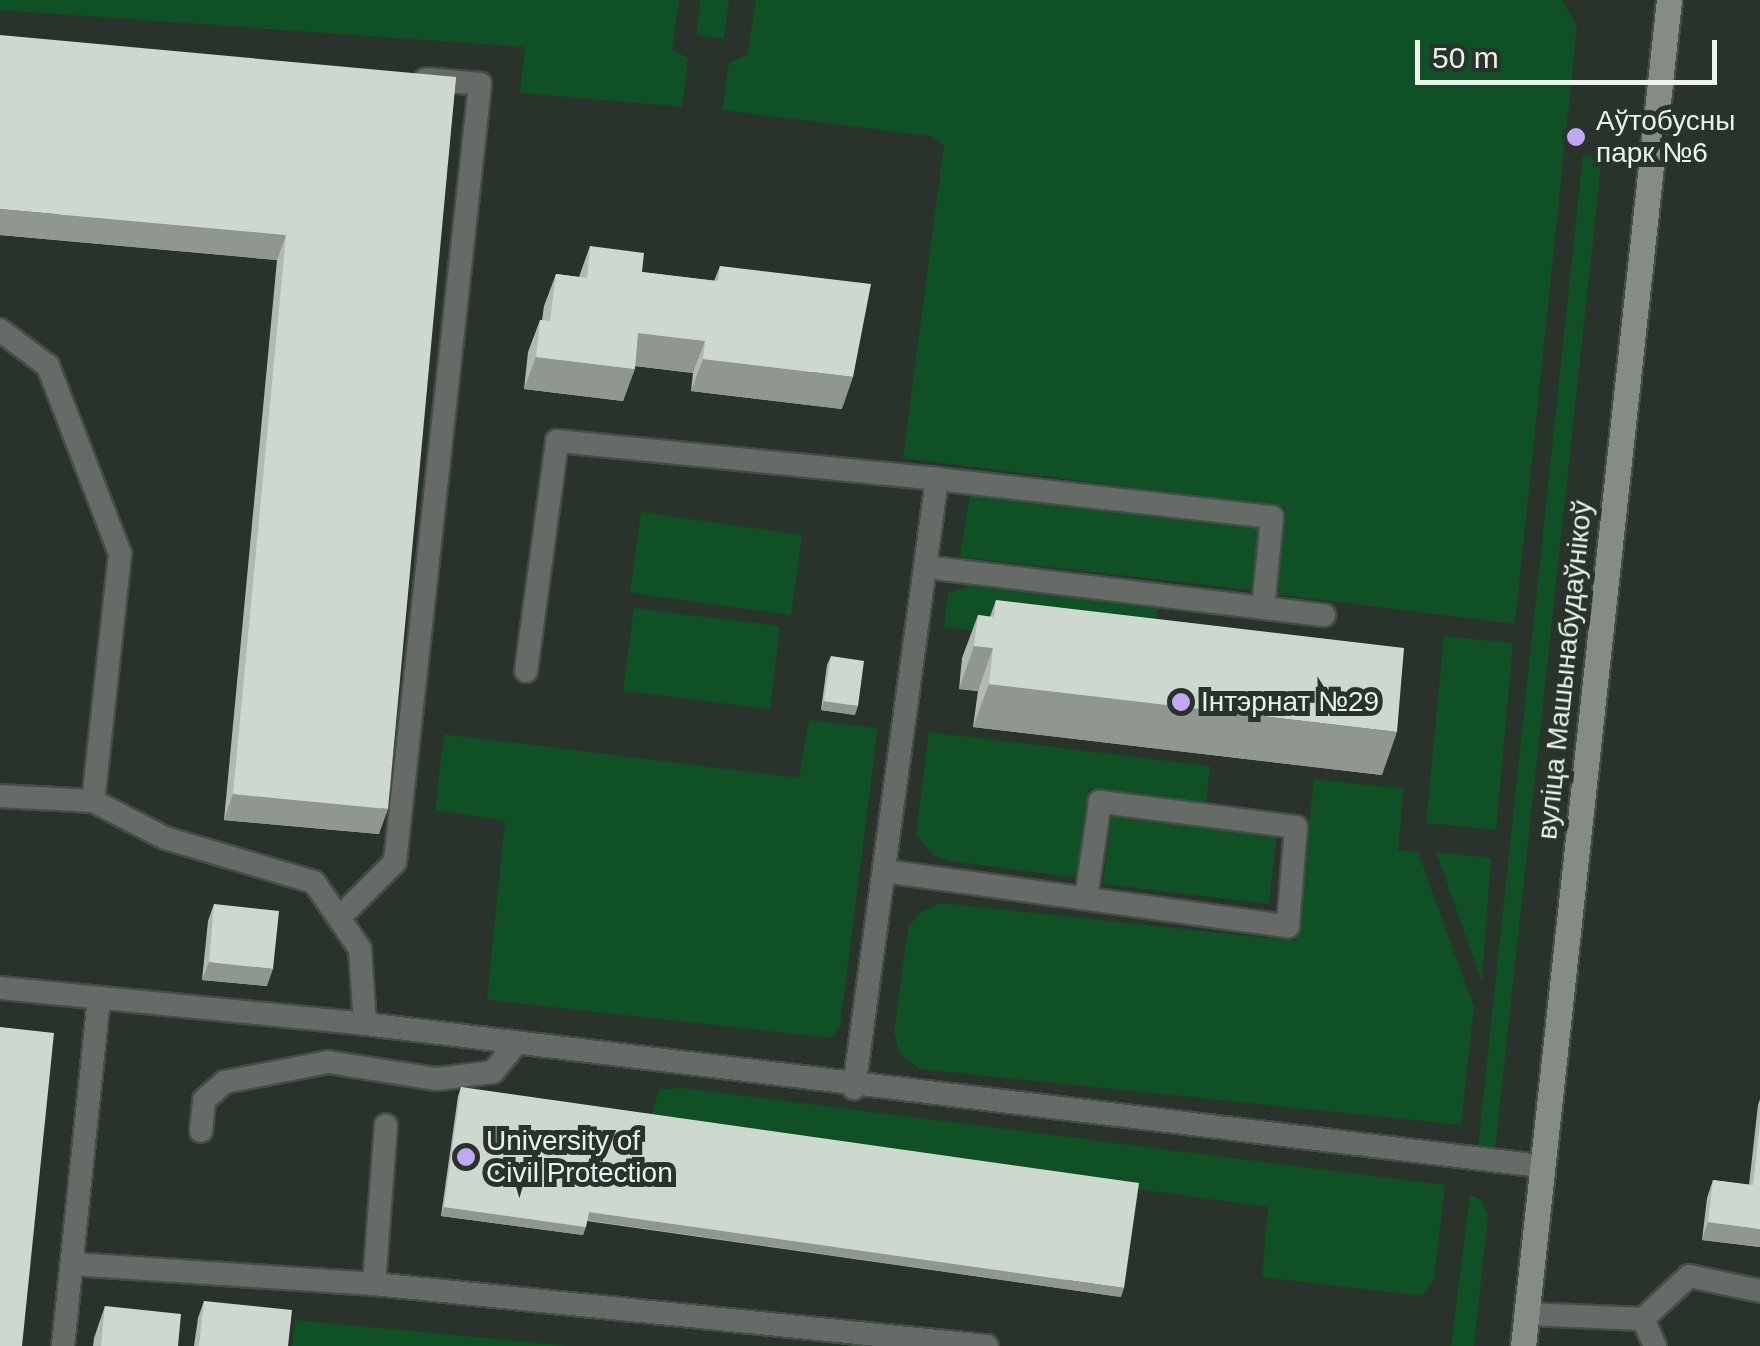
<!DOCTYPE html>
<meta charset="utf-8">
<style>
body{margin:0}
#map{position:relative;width:1760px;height:1346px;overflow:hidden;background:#29322b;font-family:Helvetica,sans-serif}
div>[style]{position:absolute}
.green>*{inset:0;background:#0f5124}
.roads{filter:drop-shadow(2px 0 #444d46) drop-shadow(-2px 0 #444d46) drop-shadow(0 2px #444d46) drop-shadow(0 -2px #444d46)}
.lane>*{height:22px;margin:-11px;padding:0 11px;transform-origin:11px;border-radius:11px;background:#666b67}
.secondary>*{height:25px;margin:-12.5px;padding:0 12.5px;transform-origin:12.5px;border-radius:12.5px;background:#858c86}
.wall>*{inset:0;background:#b0bab1}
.shaded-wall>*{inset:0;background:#909790}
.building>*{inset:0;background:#cdd8ce}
.dots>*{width:28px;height:28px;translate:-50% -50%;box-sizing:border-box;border:5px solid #29322b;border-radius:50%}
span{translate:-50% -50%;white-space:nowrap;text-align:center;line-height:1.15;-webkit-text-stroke:10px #29322b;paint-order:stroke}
.poi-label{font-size:28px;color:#ecf2ed}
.left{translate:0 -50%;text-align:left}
.street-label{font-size:28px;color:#ecf2ed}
.scale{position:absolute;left:1415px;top:40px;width:302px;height:45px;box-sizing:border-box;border:5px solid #ecf2ed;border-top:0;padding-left:12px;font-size:30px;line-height:35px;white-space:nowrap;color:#ecf2ed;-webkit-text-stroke:8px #29322b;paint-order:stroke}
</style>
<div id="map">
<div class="green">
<div style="clip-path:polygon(0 0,679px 0,672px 50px,688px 58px,682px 107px,520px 93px,525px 47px,0 10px)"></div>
<div style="clip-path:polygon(701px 0,729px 0,724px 39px,696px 35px)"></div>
<div style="clip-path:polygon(756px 0,1562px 0,1577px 26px,1515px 624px,1275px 594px,1285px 507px,903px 458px,944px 145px,930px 136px,722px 110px,729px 63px,747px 55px)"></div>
<div style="clip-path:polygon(1583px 155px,1602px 156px,1495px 1150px,1478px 1147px)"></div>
<div style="clip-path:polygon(970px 494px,1267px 526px,1259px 591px,960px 557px)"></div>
<div style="clip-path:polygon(641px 512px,802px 535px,791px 615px,630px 593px)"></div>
<div style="clip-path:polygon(972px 585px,1158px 606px,1153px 650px,944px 627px,948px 593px)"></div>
<div style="clip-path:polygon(634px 608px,780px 626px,770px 709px,623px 691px)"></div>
<div style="clip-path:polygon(1444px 636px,1513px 643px,1496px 830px,1426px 823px)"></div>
<div style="clip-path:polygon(809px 720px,878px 728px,840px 1026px,831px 1038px,487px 1000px,505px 821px,435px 810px,444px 734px,799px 778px)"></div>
<div style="clip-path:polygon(929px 732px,1210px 766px,1206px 803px,1089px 788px,1079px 878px,950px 861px,934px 856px,916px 834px)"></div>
<div style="clip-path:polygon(1314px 779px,1404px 789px,1398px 850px,1418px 852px,1474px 1007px,1461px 1125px,919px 1069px,900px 1054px,894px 1033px,908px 928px,920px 912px,940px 903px,1296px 941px)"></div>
<div style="clip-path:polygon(1112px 813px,1277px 833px,1269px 904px,1103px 884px)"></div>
<div style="clip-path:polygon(1436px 852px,1491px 858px,1482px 982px)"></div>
<div style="clip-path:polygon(684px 1088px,1445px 1185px,1434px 1279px,1422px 1296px,1262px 1277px,1268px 1207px,649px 1123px,659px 1089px)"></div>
<div style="clip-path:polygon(1470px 1195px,1482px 1200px,1488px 1217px,1474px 1346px,1451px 1346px)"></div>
<div style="clip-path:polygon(295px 1320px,570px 1346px,292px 1346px)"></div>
</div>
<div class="roads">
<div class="lane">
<div style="left:0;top:330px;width:60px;rotate:36.9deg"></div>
<div style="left:48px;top:366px;width:201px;rotate:69deg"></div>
<div style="left:120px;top:554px;width:248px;rotate:96.2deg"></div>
<div style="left:93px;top:801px;width:81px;rotate:27.2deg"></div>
<div style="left:165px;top:838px;width:155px;rotate:16.5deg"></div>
<div style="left:314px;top:882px;width:81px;rotate:55.5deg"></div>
<div style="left:360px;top:949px;width:75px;rotate:86.2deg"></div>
<div style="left:937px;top:479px;width:337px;rotate:6.5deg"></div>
<div style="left:1272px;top:517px;width:91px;rotate:95.6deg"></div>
<div style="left:925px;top:567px;width:402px;rotate:6.9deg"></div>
<div style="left:526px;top:671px;width:232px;rotate:-82.3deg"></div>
<div style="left:557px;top:441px;width:382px;rotate:5.7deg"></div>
<div style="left:937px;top:479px;width:615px;rotate:97.76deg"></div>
<div style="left:0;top:796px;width:93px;rotate:3.1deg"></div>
<div style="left:884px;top:871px;width:408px;rotate:7.8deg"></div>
<div style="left:1288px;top:926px;width:99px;rotate:-85.4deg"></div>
<div style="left:1296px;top:827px;width:198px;rotate:-172.7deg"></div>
<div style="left:1100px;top:802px;width:97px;rotate:98.3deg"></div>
<div style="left:339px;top:918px;width:79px;rotate:-45deg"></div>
<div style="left:395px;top:862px;width:783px;rotate:-83.76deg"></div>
<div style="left:480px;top:84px;width:54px;rotate:-174.7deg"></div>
<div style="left:0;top:988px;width:367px;rotate:5.6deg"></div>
<div style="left:365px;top:1024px;width:1185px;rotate:6.89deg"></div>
<div style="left:201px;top:1131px;width:31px;rotate:-84deg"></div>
<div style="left:204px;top:1100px;width:28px;rotate:-41deg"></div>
<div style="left:225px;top:1082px;width:105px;rotate:-11deg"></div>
<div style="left:328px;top:1062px;width:110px;rotate:8.9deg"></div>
<div style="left:437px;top:1079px;width:56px;rotate:-7.1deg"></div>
<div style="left:493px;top:1072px;width:36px;rotate:-51deg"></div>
<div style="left:72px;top:1264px;width:303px;rotate:3.8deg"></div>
<div style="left:374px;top:1284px;width:616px;rotate:5.78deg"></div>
<div style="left:374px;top:1284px;width:159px;rotate:-85.7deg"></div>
<div style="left:1526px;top:1314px;width:117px;rotate:2.4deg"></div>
<div style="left:1643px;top:1319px;width:63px;rotate:-43.1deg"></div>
<div style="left:1689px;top:1276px;width:73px;rotate:11.9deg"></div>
<div style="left:1643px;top:1319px;width:30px;rotate:66deg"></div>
<div style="left:63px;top:1346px;width:350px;rotate:-84.1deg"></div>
</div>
<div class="secondary">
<div style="left:1523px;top:1346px;width:1354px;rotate:-83.81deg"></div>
</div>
</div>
<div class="wall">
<div style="clip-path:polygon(456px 77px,379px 834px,224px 820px,277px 260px,0 235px)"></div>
<div style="clip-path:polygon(590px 246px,642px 272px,714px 281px,720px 266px,842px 409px,691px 391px,693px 373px,635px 366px,623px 401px,524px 389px,528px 352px,540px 320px,542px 320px,544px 306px,556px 274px,579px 277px)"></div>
<div style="clip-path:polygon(996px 600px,1382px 775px,973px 727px,978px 691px,959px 689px,962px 658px,978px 615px,990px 617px)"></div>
<div style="clip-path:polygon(831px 656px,855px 715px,821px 710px,827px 665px)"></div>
<div style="clip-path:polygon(214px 904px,267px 986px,202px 980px,208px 921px)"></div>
<div style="clip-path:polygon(461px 1087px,1121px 1297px,587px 1221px,583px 1235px,441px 1216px,458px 1096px)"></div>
<div style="clip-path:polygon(1760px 1099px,1760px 1247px,1702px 1240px,1707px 1198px,1713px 1180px,1749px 1185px,1758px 1105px)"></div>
<div style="clip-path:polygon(204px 1301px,288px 1346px,194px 1346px,198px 1318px)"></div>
<div style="clip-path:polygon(105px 1306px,178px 1346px,93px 1346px,94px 1338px)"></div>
</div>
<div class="shaded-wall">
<div style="clip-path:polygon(0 209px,286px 235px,277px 260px,0 235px)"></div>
<div style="clip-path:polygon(638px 333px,705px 341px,693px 373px,627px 365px)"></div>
<div style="clip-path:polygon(536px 357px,635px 369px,623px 401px,524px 389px)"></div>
<div style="clip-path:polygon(703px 359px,853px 377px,842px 409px,691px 391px)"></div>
<div style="clip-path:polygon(974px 646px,993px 648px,978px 691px,959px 689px)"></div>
<div style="clip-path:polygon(989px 684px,1397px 732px,1382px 775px,973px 727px)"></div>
<div style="clip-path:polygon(824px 701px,858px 706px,855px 715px,821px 710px)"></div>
<div style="clip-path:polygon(233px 794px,388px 809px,379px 834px,224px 820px)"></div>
<div style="clip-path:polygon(209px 962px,273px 969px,267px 986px,202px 980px)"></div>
<div style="clip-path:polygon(444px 1207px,586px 1227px,583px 1235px,441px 1216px)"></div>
<div style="clip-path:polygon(589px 1212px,1124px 1288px,1121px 1297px,585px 1220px)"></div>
<div style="clip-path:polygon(1708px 1222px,1760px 1229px,1760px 1247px,1702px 1240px)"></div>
</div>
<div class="building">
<div style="clip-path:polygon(0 35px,456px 77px,388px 809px,233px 794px,286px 235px,0 209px)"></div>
<div style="clip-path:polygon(590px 246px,644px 253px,642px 272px,718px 281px,720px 266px,871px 284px,853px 377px,703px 359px,705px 341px,638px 333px,635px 369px,536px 357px,540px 320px,550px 321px,556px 274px,587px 278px)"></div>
<div style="clip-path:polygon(996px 600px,1404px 648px,1397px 732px,989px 684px,993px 648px,974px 646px,978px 615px,994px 617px)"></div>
<div style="clip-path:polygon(831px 656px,864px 661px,858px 706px,824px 701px)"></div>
<div style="clip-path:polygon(214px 904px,279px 911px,273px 969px,209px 962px)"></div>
<div style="clip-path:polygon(0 1027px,54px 1033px,22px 1346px,0 1346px)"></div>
<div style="clip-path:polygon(461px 1087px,1139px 1183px,1124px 1288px,589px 1212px,586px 1227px,444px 1207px)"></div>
<div style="clip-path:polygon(1760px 1123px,1760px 1229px,1708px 1222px,1713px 1180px,1753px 1185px)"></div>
<div style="clip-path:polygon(204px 1301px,292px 1310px,288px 1346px,199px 1346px)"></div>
<div style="clip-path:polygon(105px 1306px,181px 1314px,178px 1346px,101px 1346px)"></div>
</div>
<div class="dots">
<div style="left:1576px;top:137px;background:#c1a8f3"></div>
<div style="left:1181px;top:702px;background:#c1a8f3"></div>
<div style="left:466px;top:1157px;background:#c1a8f3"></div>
</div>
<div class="poi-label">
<span class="left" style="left:1596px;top:137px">Аўтобусны<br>парк №6</span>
<span class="left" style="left:1201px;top:702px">Інтэрнат №29</span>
<span class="left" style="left:486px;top:1157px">University of<br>Civil Protection</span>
</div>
<div class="street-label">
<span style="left:1565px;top:670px;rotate:-84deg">вуліца Машынабудаўнікоў</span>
</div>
<div class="scale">50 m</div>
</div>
